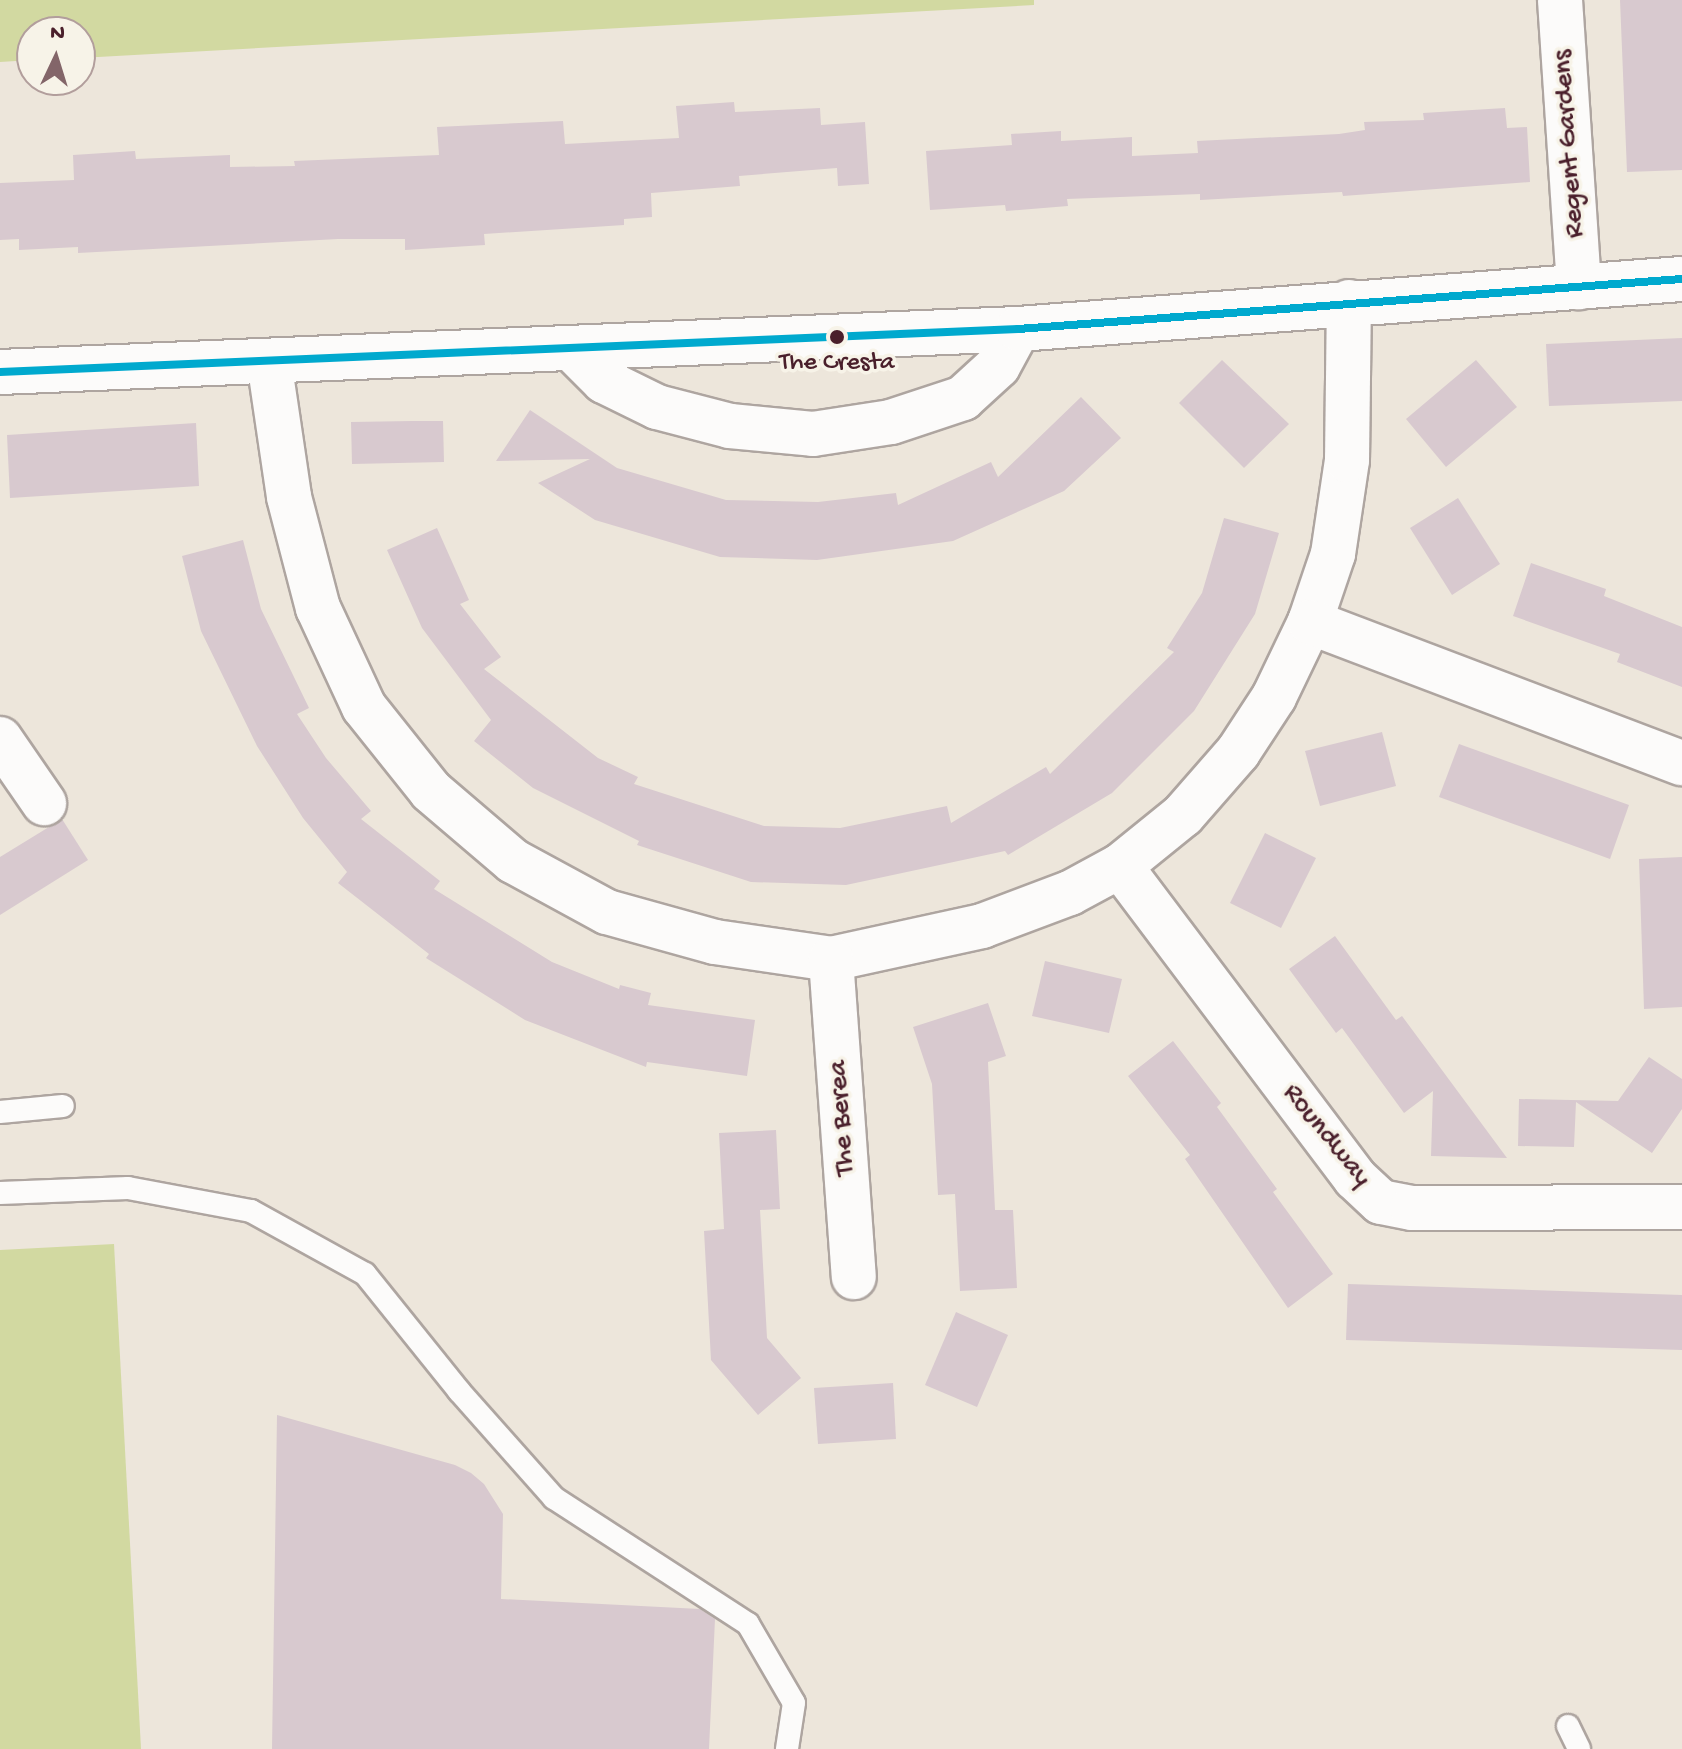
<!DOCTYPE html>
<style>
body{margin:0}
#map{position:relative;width:1682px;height:1749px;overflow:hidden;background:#ede6db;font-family:"Gochi Hand",sans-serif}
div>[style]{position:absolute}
.green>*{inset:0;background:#d2d9a1}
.building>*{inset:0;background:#d8c9cf}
.roads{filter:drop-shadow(2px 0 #aea5a0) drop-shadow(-2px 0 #aea5a0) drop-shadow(0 2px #aea5a0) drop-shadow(0 -2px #aea5a0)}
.service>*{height:22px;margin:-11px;padding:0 11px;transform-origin:11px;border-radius:11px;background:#fcfbfa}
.minor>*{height:44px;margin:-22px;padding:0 22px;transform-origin:22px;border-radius:22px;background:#fcfbfa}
.tertiary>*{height:44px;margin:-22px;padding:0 22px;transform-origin:22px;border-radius:22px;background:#fcfbfa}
.bus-1>*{height:8px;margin:-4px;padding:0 4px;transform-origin:4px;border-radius:4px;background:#00a9ce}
.dots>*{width:22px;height:22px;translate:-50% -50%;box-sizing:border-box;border:4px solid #f7f3e8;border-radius:50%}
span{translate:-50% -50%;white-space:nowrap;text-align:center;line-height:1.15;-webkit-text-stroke:7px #f7f3e8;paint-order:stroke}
.bus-label{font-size:26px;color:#4a1f2b}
.street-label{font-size:28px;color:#4a1f2b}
.north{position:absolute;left:16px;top:16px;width:80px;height:80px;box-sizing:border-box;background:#f7f3e8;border:2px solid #b29e9c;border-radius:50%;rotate:4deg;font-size:22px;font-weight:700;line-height:32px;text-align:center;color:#4a1f2b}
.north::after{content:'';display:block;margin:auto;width:28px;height:36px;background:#836569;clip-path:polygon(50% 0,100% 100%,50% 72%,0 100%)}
</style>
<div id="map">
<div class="green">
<div style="clip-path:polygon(0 0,1034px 0,1034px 5px,80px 58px,80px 32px,32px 32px,32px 60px,0 62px)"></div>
<div style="clip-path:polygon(114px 1244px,141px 1749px,0 1749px,0 1250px)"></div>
</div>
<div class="building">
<div style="clip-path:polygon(1620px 0,1682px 0,1682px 170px,1627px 172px)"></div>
<div style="clip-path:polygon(734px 102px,735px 112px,820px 108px,821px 125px,865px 122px,869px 184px,838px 186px,837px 168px,739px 176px,740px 186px,651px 193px,652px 217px,624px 219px,624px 225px,484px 234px,485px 245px,405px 250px,405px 239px,338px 239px,78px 253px,78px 247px,19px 250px,19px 239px,0 240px,0 183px,74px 180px,73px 155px,135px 151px,136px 159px,230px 155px,230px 167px,295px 166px,294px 161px,439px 155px,437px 127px,563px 121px,565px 144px,679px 138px,676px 106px)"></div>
<div style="clip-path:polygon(1505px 108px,1507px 128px,1527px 127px,1530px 182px,1343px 196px,1342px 192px,1200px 200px,1200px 194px,1067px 199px,1068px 206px,1006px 211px,1005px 205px,930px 210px,926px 151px,1012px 145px,1011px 134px,1061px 131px,1061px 141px,1132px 137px,1132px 156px,1198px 153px,1197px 141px,1339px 134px,1365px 130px,1364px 122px,1424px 120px,1423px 113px)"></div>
<div style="clip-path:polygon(1682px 338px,1682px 401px,1549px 406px,1546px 344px)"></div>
<div style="clip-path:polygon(1222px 360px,1289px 424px,1244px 468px,1179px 403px)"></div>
<div style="clip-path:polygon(1476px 360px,1517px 407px,1446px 467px,1406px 419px)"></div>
<div style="clip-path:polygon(1081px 397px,1121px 438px,1064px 491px,953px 541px,817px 560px,720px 557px,595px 520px,538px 483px,590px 459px,496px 461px,530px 410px,617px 468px,726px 500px,818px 502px,896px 493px,898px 505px,991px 462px,998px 477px)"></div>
<div style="clip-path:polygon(412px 421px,443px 421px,444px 462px,352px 464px,351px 422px)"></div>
<div style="clip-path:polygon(196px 423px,199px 486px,10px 498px,7px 435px)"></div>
<div style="clip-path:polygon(1458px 498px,1500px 564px,1452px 595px,1410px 528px)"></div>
<div style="clip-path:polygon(1224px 518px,1279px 533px,1255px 614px,1194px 711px,1112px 793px,1008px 855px,1005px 851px,846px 885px,751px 882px,637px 845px,639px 841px,533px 788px,474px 741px,491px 720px,422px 628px,387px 550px,437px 528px,469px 600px,460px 604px,501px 657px,484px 669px,598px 758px,638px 777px,634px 784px,764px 826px,840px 828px,947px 806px,951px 823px,1046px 767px,1050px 774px,1174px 652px,1167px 648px,1202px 593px)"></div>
<div style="clip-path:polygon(243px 540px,261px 609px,309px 708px,297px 714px,326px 758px,371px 811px,361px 819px,440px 881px,434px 889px,552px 962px,619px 989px,620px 985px,651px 993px,648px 1005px,755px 1020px,747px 1076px,647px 1062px,646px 1067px,525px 1020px,426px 958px,429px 954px,338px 883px,347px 872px,303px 818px,257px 746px,201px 631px,182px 556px)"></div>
<div style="clip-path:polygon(1531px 563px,1606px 589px,1604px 596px,1682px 627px,1682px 687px,1617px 662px,1620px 654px,1513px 616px)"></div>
<div style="clip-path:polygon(1382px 732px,1396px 786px,1320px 806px,1305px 751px)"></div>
<div style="clip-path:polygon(1459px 744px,1629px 805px,1610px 859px,1439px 797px)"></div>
<div style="clip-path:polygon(62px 819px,88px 860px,0 915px,0 857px)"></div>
<div style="clip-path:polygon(1265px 833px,1316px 858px,1281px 928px,1230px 903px)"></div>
<div style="clip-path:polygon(1682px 857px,1682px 1007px,1644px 1009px,1639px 859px)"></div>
<div style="clip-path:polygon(1335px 936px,1396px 1020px,1402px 1016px,1507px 1158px,1431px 1156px,1433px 1091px,1404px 1113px,1342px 1028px,1336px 1033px,1289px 969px)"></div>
<div style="clip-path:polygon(1045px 961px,1122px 979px,1109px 1033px,1032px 1016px)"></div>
<div style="clip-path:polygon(988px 1003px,1006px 1056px,988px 1062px,995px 1210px,1013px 1210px,1017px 1288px,960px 1291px,955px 1194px,938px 1195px,932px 1084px,913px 1027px)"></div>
<div style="clip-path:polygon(1173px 1041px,1221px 1103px,1217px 1107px,1277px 1189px,1273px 1192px,1333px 1274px,1288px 1308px,1185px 1159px,1190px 1155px,1128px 1076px)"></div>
<div style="clip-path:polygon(1649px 1057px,1682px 1079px,1682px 1109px,1652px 1153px,1576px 1102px,1574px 1147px,1518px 1146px,1519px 1099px,1618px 1101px)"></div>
<div style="clip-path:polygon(776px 1130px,780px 1209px,760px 1210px,767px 1338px,801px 1378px,758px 1415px,711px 1360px,704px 1231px,724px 1229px,719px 1133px)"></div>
<div style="clip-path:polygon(1348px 1284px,1682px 1295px,1682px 1350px,1346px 1340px)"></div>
<div style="clip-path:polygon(956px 1312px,1008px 1335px,977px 1407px,925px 1385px)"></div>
<div style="clip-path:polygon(893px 1383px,896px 1439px,818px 1444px,814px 1388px)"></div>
<div style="clip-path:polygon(277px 1415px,455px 1465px,471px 1473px,484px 1484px,503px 1514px,501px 1599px,700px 1609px,715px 1619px,709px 1749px,272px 1749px)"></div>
</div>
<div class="roads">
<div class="service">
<div style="left:0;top:1112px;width:63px;rotate:-5.4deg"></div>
<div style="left:0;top:1193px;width:128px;rotate:-2.2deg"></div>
<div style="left:128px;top:1188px;width:125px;rotate:10.6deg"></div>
<div style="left:251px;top:1211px;width:130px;rotate:28.9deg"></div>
<div style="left:365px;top:1274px;width:150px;rotate:51.2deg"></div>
<div style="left:459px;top:1391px;width:143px;rotate:48.4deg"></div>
<div style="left:554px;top:1498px;width:231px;rotate:33deg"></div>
<div style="left:748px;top:1624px;width:91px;rotate:59.8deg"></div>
<div style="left:794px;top:1703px;width:47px;rotate:98.7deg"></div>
<div style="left:1568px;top:1726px;width:25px;rotate:64deg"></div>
</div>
<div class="minor">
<div style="left:1560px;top:0;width:288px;rotate:86.2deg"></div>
<div style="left:571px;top:348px;width:47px;rotate:45deg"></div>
<div style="left:604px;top:381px;width:59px;rotate:26.1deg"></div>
<div style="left:657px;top:407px;width:75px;rotate:14.6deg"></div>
<div style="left:730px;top:426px;width:83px;rotate:5.5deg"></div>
<div style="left:813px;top:434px;width:79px;rotate:-8.7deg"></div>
<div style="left:891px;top:422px;width:76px;rotate:-18.4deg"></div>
<div style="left:963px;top:398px;width:47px;rotate:-42.4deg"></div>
<div style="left:998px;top:366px;width:42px;rotate:-61.6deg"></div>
<div style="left:269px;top:361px;width:137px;rotate:81.6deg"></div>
<div style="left:289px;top:497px;width:115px;rotate:75.4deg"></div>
<div style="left:318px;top:608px;width:109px;rotate:65.1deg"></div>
<div style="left:364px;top:707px;width:107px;rotate:51.4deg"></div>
<div style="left:431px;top:791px;width:108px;rotate:40.5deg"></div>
<div style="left:513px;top:861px;width:107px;rotate:28.5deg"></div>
<div style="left:607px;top:912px;width:112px;rotate:15.5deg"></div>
<div style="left:715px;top:942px;width:117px;rotate:8.3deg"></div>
<div style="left:831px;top:959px;width:155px;rotate:-12.3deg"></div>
<div style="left:982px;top:926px;width:94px;rotate:-20.6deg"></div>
<div style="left:1070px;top:893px;width:57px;rotate:-28.4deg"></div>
<div style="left:1120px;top:866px;width:81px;rotate:-39deg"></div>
<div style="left:1183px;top:815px;width:84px;rotate:-48.9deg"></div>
<div style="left:1238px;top:752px;width:66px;rotate:-56.8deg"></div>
<div style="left:1274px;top:697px;width:83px;rotate:-64.4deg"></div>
<div style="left:1310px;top:622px;width:72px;rotate:-71.3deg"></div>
<div style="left:1333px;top:554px;width:95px;rotate:-81.5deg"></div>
<div style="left:1347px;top:460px;width:158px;rotate:-89.3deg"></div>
<div style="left:1310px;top:622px;width:398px;rotate:20.8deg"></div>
<div style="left:0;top:739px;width:78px;rotate:55.5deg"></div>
<div style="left:1120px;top:866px;width:391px;rotate:53deg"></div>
<div style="left:1355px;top:1178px;width:35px;rotate:43deg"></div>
<div style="left:1381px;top:1202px;width:32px;rotate:11deg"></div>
<div style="left:1412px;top:1208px;width:270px;rotate:-0.2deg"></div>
<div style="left:831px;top:959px;width:319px;rotate:85.9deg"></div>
</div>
<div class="tertiary">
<div style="left:0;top:372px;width:1019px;rotate:-2.42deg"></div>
<div style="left:1018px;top:329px;width:666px;rotate:-4.31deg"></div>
</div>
</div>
<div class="bus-1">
<div style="left:0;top:372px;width:1019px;rotate:-2.42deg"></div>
<div style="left:1018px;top:329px;width:666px;rotate:-4.31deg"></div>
</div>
<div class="dots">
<div style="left:837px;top:337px;background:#4a1f2b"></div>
</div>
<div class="bus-label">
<span style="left:837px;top:364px">The Cresta</span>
</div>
<div class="street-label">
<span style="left:1570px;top:144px;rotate:-94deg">Regent Gardens</span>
<span style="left:843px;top:1118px;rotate:-94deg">The Berea</span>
<span style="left:1326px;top:1136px;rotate:51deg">Roundway</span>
</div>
<div class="north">N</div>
</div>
